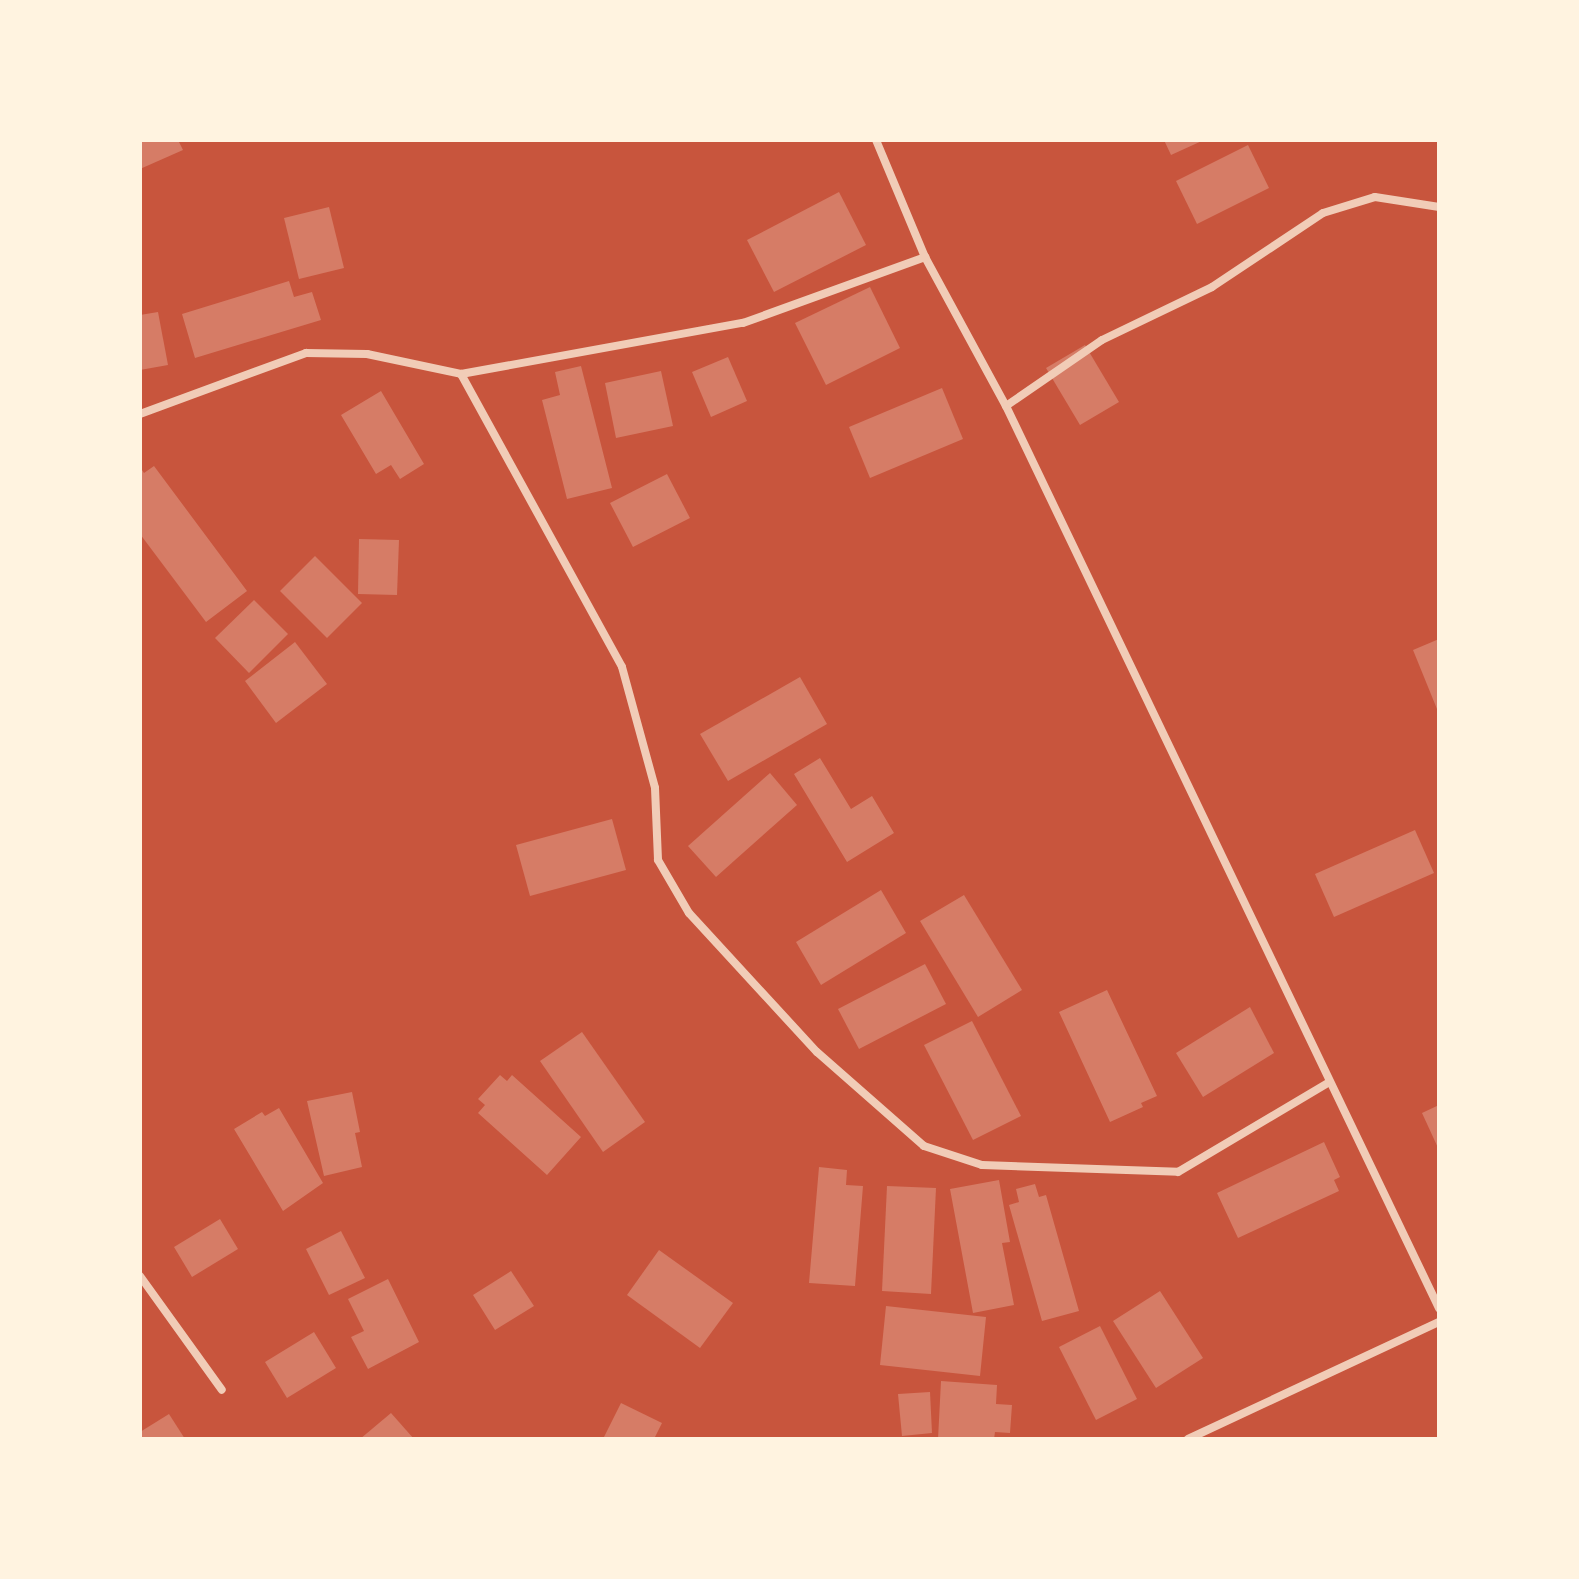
<!DOCTYPE html>
<style>
body{margin:0}
#map{position:relative;width:1579px;height:1579px;overflow:hidden;background:#c8553d;font-family:"Noto Serif",serif}
div>[style]{position:absolute}
.building>*{inset:0;background:#d67c66}
.minor>*{height:8px;margin:-4px;padding:0 4px;transform-origin:4px;border-radius:4px;background:#f1ccb7}
span{translate:-50% -50%;white-space:nowrap;text-align:center;line-height:1.15;-webkit-text-stroke:8px #fff3e0;paint-order:stroke}
.frame{position:absolute;inset:0;border:142px solid #fff3e0;pointer-events:none}
</style>
<div id="map">
<div class="building">
<div style="clip-path:polygon(140px 140px,178px 140px,183px 150px,140px 169px)"></div>
<div style="clip-path:polygon(1164px 140px,1204px 140px,1171px 155px)"></div>
<div style="clip-path:polygon(1248px 145px,1269px 188px,1197px 224px,1176px 181px)"></div>
<div style="clip-path:polygon(839px 192px,866px 245px,774px 292px,747px 240px)"></div>
<div style="clip-path:polygon(329px 207px,344px 268px,299px 279px,284px 218px)"></div>
<div style="clip-path:polygon(289px 281px,294px 297px,312px 292px,321px 320px,195px 358px,182px 314px)"></div>
<div style="clip-path:polygon(870px 287px,900px 348px,826px 385px,795px 323px)"></div>
<div style="clip-path:polygon(158px 312px,168px 365px,140px 370px,140px 315px)"></div>
<div style="clip-path:polygon(1085px 345px,1119px 402px,1080px 425px,1046px 368px)"></div>
<div style="clip-path:polygon(728px 357px,747px 401px,711px 417px,692px 372px)"></div>
<div style="clip-path:polygon(581px 366px,612px 488px,567px 499px,542px 400px,560px 395px,555px 372px)"></div>
<div style="clip-path:polygon(661px 371px,673px 426px,616px 438px,605px 383px)"></div>
<div style="clip-path:polygon(942px 388px,963px 439px,870px 478px,849px 427px)"></div>
<div style="clip-path:polygon(381px 391px,424px 464px,400px 479px,391px 465px,376px 474px,341px 415px)"></div>
<div style="clip-path:polygon(154px 466px,247px 591px,206px 622px,140px 534px,140px 467px,144px 473px)"></div>
<div style="clip-path:polygon(667px 474px,690px 518px,633px 547px,610px 503px)"></div>
<div style="clip-path:polygon(359px 539px,399px 540px,397px 595px,358px 594px)"></div>
<div style="clip-path:polygon(315px 556px,362px 603px,327px 638px,280px 591px)"></div>
<div style="clip-path:polygon(254px 600px,288px 634px,249px 673px,215px 638px)"></div>
<div style="clip-path:polygon(1439px 639px,1439px 714px,1413px 650px)"></div>
<div style="clip-path:polygon(295px 642px,327px 684px,276px 723px,245px 681px)"></div>
<div style="clip-path:polygon(800px 677px,827px 724px,728px 781px,700px 734px)"></div>
<div style="clip-path:polygon(820px 758px,851px 809px,872px 796px,894px 833px,847px 862px,794px 774px)"></div>
<div style="clip-path:polygon(770px 773px,797px 805px,716px 877px,688px 846px)"></div>
<div style="clip-path:polygon(612px 819px,626px 870px,530px 896px,516px 845px)"></div>
<div style="clip-path:polygon(1415px 830px,1434px 873px,1334px 917px,1315px 874px)"></div>
<div style="clip-path:polygon(881px 890px,906px 933px,821px 985px,796px 942px)"></div>
<div style="clip-path:polygon(964px 895px,1022px 990px,978px 1017px,920px 921px)"></div>
<div style="clip-path:polygon(925px 964px,946px 1004px,859px 1049px,838px 1009px)"></div>
<div style="clip-path:polygon(1107px 990px,1157px 1096px,1141px 1103px,1143px 1107px,1110px 1122px,1059px 1012px)"></div>
<div style="clip-path:polygon(1250px 1007px,1274px 1053px,1203px 1097px,1176px 1053px)"></div>
<div style="clip-path:polygon(972px 1021px,1021px 1116px,973px 1140px,924px 1045px)"></div>
<div style="clip-path:polygon(582px 1032px,645px 1122px,603px 1152px,540px 1061px)"></div>
<div style="clip-path:polygon(500px 1075px,507px 1081px,512px 1075px,581px 1137px,547px 1175px,478px 1113px,485px 1105px,478px 1099px)"></div>
<div style="clip-path:polygon(352px 1092px,360px 1132px,355px 1133px,362px 1167px,324px 1176px,307px 1101px)"></div>
<div style="clip-path:polygon(1439px 1105px,1439px 1150px,1422px 1113px)"></div>
<div style="clip-path:polygon(279px 1108px,323px 1183px,283px 1211px,234px 1129px,262px 1112px,265px 1116px)"></div>
<div style="clip-path:polygon(1324px 1142px,1340px 1177px,1334px 1180px,1339px 1191px,1238px 1238px,1217px 1193px)"></div>
<div style="clip-path:polygon(819px 1167px,847px 1170px,846px 1185px,863px 1186px,855px 1286px,809px 1283px)"></div>
<div style="clip-path:polygon(999px 1180px,1010px 1242px,1002px 1243px,1014px 1305px,973px 1313px,950px 1189px)"></div>
<div style="clip-path:polygon(1035px 1184px,1039px 1197px,1046px 1195px,1079px 1311px,1042px 1321px,1009px 1205px,1019px 1202px,1016px 1189px)"></div>
<div style="clip-path:polygon(887px 1186px,936px 1188px,931px 1294px,882px 1291px)"></div>
<div style="clip-path:polygon(220px 1219px,238px 1249px,192px 1277px,174px 1247px)"></div>
<div style="clip-path:polygon(341px 1231px,365px 1278px,329px 1295px,306px 1249px)"></div>
<div style="clip-path:polygon(659px 1250px,733px 1303px,700px 1348px,627px 1295px)"></div>
<div style="clip-path:polygon(511px 1271px,534px 1306px,495px 1330px,473px 1295px)"></div>
<div style="clip-path:polygon(388px 1279px,419px 1342px,368px 1369px,351px 1337px,364px 1331px,348px 1299px)"></div>
<div style="clip-path:polygon(1160px 1291px,1203px 1358px,1156px 1388px,1113px 1321px)"></div>
<div style="clip-path:polygon(886px 1306px,986px 1317px,980px 1376px,880px 1365px)"></div>
<div style="clip-path:polygon(1100px 1326px,1137px 1399px,1096px 1420px,1059px 1347px)"></div>
<div style="clip-path:polygon(314px 1332px,336px 1368px,287px 1398px,265px 1362px)"></div>
<div style="clip-path:polygon(941px 1381px,997px 1385px,996px 1404px,1012px 1405px,1010px 1433px,995px 1432px,994px 1439px,938px 1439px)"></div>
<div style="clip-path:polygon(930px 1392px,932px 1433px,902px 1436px,898px 1394px)"></div>
<div style="clip-path:polygon(621px 1403px,662px 1423px,654px 1439px,603px 1439px)"></div>
<div style="clip-path:polygon(391px 1413px,414px 1439px,360px 1439px)"></div>
<div style="clip-path:polygon(169px 1414px,185px 1439px,140px 1439px,140px 1432px)"></div>
</div>
<div class="minor">
<div style="left:876px;top:140px;width:127px;rotate:67.3deg"></div>
<div style="left:925px;top:257px;width:170px;rotate:61.5deg"></div>
<div style="left:1006px;top:406px;width:1001px;rotate:64.36deg"></div>
<div style="left:461px;top:374px;width:334px;rotate:61.2deg"></div>
<div style="left:622px;top:667px;width:125px;rotate:74.7deg"></div>
<div style="left:655px;top:788px;width:72px;rotate:87.6deg"></div>
<div style="left:658px;top:860px;width:61px;rotate:59.7deg"></div>
<div style="left:689px;top:913px;width:189px;rotate:47.4deg"></div>
<div style="left:817px;top:1052px;width:142px;rotate:41.3deg"></div>
<div style="left:924px;top:1146px;width:61px;rotate:18.1deg"></div>
<div style="left:982px;top:1165px;width:196px;rotate:2deg"></div>
<div style="left:1178px;top:1172px;width:174px;rotate:-30.7deg"></div>
<div style="left:1006px;top:406px;width:116px;rotate:-34.5deg"></div>
<div style="left:1102px;top:340px;width:122px;rotate:-25.7deg"></div>
<div style="left:1212px;top:287px;width:133px;rotate:-33.7deg"></div>
<div style="left:1323px;top:213px;width:54px;rotate:-17.1deg"></div>
<div style="left:1375px;top:197px;width:65px;rotate:8.9deg"></div>
<div style="left:140px;top:414px;width:177px;rotate:-20.2deg"></div>
<div style="left:306px;top:353px;width:61px;rotate:0.9deg"></div>
<div style="left:367px;top:354px;width:96px;rotate:12deg"></div>
<div style="left:461px;top:374px;width:287px;rotate:-10.3deg"></div>
<div style="left:743px;top:323px;width:194px;rotate:-19.9deg"></div>
<div style="left:140px;top:1276px;width:140px;rotate:54.3deg"></div>
<div style="left:1188px;top:1439px;width:277px;rotate:-25deg"></div>
</div>
<div class="frame"></div>
</div>
